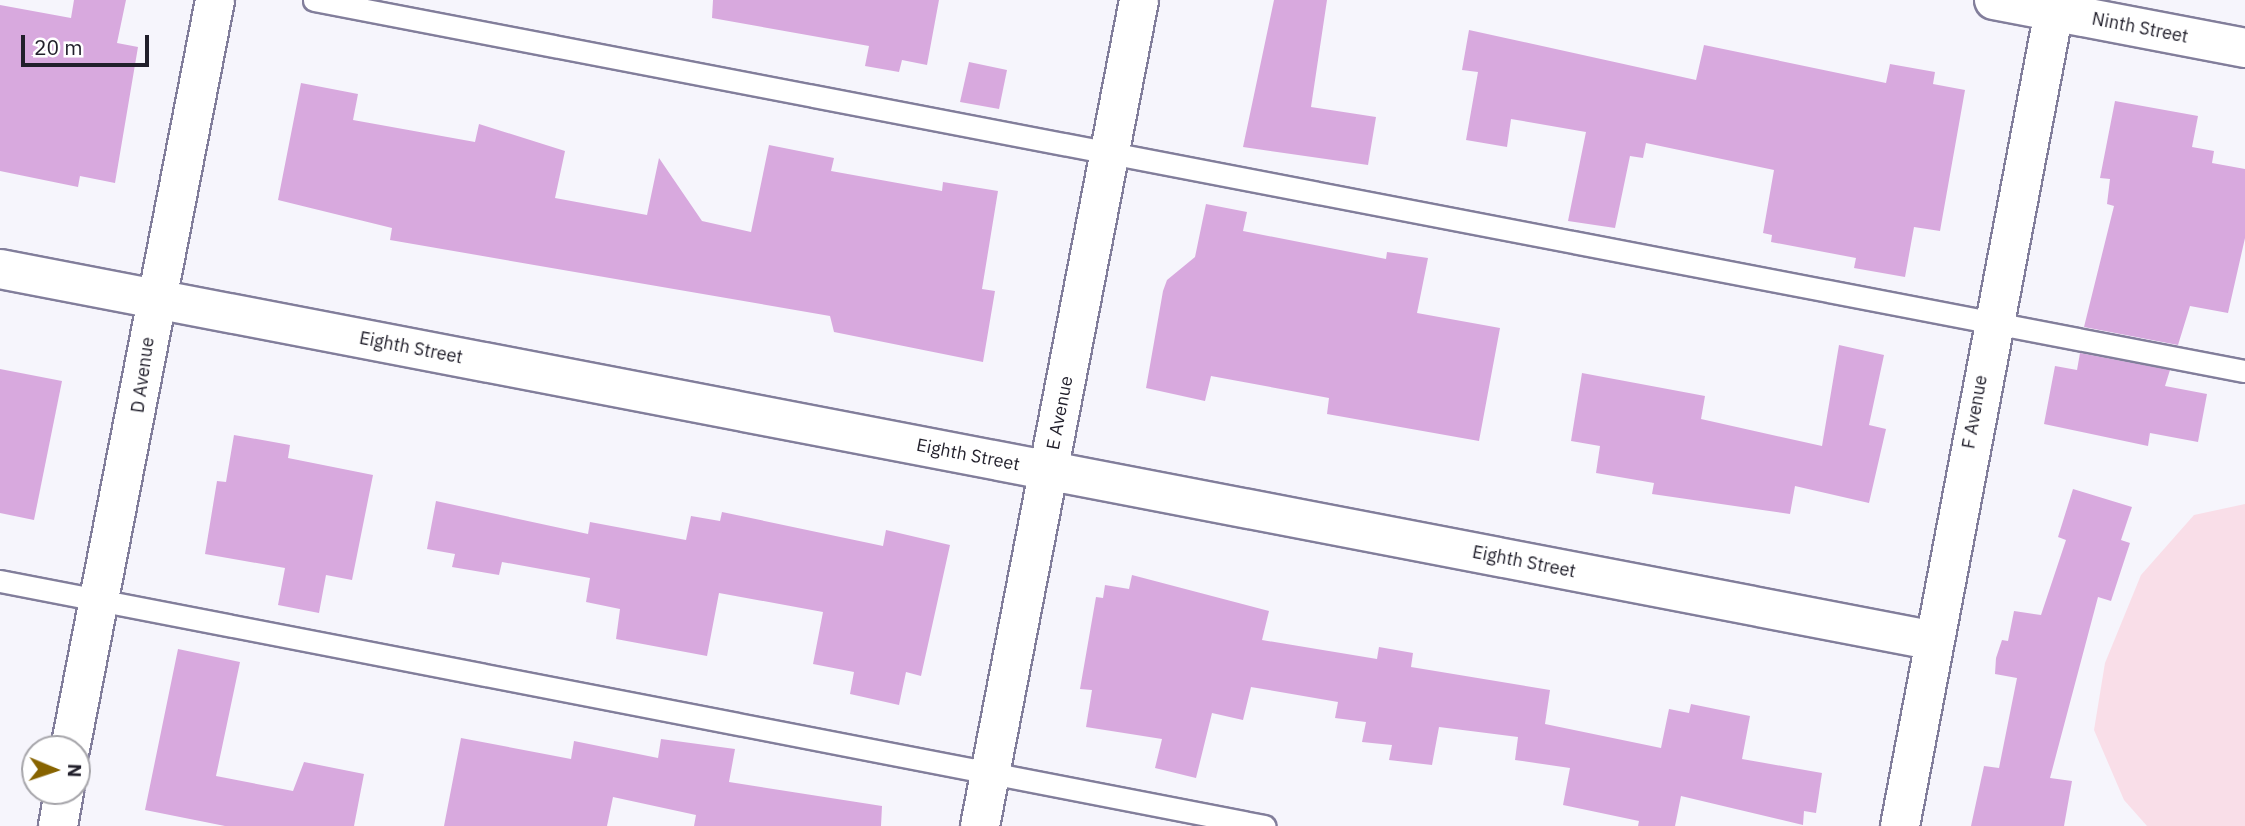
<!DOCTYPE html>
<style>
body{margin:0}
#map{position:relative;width:2245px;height:826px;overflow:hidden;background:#f6f5fc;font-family:"IBM Plex Sans",sans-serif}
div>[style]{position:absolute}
.green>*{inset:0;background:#f9dee8}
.building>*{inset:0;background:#d8a9de}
.roads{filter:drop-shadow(2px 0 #827e9b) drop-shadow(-2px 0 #827e9b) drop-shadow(0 2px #827e9b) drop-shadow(0 -2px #827e9b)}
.service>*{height:21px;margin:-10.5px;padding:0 10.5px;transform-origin:10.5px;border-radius:10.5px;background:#fff}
.minor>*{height:38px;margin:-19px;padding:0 19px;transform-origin:19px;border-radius:19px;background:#fff}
span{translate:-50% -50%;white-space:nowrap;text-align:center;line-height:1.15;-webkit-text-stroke:6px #fff;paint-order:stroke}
.street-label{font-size:18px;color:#211f2b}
.north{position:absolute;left:21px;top:735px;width:70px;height:70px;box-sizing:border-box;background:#fff;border:2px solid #a6a5aa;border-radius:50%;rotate:92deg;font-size:19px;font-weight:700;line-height:28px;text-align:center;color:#211f2b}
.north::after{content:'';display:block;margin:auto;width:24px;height:32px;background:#876300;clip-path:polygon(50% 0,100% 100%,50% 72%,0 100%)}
.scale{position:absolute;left:21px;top:35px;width:128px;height:32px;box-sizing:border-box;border:4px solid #211f2b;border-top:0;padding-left:9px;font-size:21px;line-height:24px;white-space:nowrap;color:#211f2b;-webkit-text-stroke:5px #fff;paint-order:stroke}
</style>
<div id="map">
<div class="green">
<div style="clip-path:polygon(2245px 504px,2245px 826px,2147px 826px,2124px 800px,2094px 730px,2105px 663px,2141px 575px,2194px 515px)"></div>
</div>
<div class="building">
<div style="clip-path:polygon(74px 0,126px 0,117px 43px,138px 47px,115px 183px,80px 176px,78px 187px,0 171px,0 5px,71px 18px)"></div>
<div style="clip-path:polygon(713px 0,939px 0,927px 65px,902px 60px,899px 72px,865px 66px,869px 46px,712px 18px)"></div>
<div style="clip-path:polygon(1274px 0,1327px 0,1311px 107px,1376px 117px,1368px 165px,1243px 147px)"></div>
<div style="clip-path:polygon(1469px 30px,1696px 80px,1704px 45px,1886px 83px,1890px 64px,1935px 72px,1933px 84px,1965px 90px,1940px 231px,1914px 227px,1905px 277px,1854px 268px,1856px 258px,1771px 242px,1772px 235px,1763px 233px,1774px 170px,1646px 143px,1643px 158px,1630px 156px,1615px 228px,1568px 221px,1586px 132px,1511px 119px,1507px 147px,1466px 140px,1478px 72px,1462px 70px)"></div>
<div style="clip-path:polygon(969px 62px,1007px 70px,999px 109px,960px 102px)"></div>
<div style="clip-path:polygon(301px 83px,358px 94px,353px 120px,475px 142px,479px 124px,565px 151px,555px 198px,647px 215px,659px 158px,702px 221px,751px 232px,769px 145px,834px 158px,831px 171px,942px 191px,943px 182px,998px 191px,982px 289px,995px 291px,983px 362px,834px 332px,830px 316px,390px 240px,392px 228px,278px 200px)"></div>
<div style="clip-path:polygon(2115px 101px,2198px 116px,2192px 147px,2214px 151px,2212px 163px,2245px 169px,2245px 238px,2228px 313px,2190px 306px,2178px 345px,2084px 327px,2114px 206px,2107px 204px,2110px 179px,2100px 178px)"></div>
<div style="clip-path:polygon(1206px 204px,1247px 212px,1243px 231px,1386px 259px,1387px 252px,1428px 258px,1417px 313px,1500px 328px,1479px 441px,1327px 414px,1329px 398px,1211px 376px,1205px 401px,1146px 388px,1163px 291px,1167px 280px,1195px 257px)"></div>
<div style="clip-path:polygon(1839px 345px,1884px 355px,1869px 425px,1886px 429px,1869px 503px,1795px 486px,1790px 514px,1652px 494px,1654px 483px,1596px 473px,1600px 446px,1571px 441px,1582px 373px,1705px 396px,1701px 419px,1822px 446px)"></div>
<div style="clip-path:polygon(2080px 353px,2170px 370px,2165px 386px,2207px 394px,2198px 442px,2150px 433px,2148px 446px,2044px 424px,2055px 366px,2077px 370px)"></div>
<div style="clip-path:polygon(0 369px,62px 381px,34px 520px,0 513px)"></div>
<div style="clip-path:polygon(234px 435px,290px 445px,288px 458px,373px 475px,352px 580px,326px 575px,319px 613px,278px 605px,285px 568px,205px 554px,217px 481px,226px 482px)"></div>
<div style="clip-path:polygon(2073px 489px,2132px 507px,2121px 540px,2130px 543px,2111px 601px,2098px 597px,2050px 778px,2072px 781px,2064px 826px,1971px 826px,1984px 766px,1999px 768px,2017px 678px,1995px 674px,1996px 658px,2002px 640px,2008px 641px,2014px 611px,2041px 615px,2066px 540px,2058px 537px)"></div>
<div style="clip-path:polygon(436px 501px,588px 534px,590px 522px,686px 540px,691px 516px,720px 521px,722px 512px,883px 546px,886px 530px,950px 545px,921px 676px,906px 672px,899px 705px,850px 694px,854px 672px,813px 664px,823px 612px,719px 593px,707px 656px,616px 639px,620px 609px,586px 602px,590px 578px,502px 562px,499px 575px,452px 567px,455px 554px,427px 549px)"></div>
<div style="clip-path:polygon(1132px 575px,1269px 611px,1262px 640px,1377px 659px,1379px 647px,1413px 653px,1411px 667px,1550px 690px,1545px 724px,1661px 748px,1669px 709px,1689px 713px,1691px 704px,1750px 716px,1742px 759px,1822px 773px,1816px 813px,1804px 811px,1803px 825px,1681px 796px,1675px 826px,1638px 826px,1639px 821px,1563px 805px,1570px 768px,1515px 760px,1518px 737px,1439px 727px,1432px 765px,1389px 760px,1392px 745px,1362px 742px,1366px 722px,1335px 718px,1338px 702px,1251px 687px,1243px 720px,1212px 713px,1196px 778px,1155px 768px,1162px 739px,1086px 727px,1092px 690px,1080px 689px,1096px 597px,1103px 598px,1105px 585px,1129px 589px)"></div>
<div style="clip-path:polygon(178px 649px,240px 662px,216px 776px,293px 791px,304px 762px,364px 774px,354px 826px,225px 826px,145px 810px)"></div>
<div style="clip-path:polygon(461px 738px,571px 759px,574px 741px,658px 758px,661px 739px,735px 749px,729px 782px,882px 806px,881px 826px,694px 826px,696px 815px,613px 797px,607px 826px,444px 826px)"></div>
</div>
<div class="roads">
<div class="service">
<div style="left:314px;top:0;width:1966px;rotate:10.88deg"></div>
<div style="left:0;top:581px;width:1288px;rotate:10.97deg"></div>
</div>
<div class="minor">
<div style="left:1994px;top:0;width:256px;rotate:10.8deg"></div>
<div style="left:0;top:269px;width:1970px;rotate:10.88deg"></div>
<div style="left:70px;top:749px;width:763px;rotate:-79.04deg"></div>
<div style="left:58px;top:826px;width:36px;rotate:-80deg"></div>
<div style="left:980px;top:826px;width:841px;rotate:-79.1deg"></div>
<div style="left:1900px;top:826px;width:841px;rotate:-79.3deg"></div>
</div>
</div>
<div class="street-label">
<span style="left:2140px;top:28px;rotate:11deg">Ninth Street</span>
<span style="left:411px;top:348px;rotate:11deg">Eighth Street</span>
<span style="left:143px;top:375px;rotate:-82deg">D Avenue</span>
<span style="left:1975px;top:412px;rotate:-80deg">F Avenue</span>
<span style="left:1060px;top:413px;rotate:-79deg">E Avenue</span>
<span style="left:968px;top:455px;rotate:11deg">Eighth Street</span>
<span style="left:1524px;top:562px;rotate:11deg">Eighth Street</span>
</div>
<div class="north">N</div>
<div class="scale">20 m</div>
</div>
